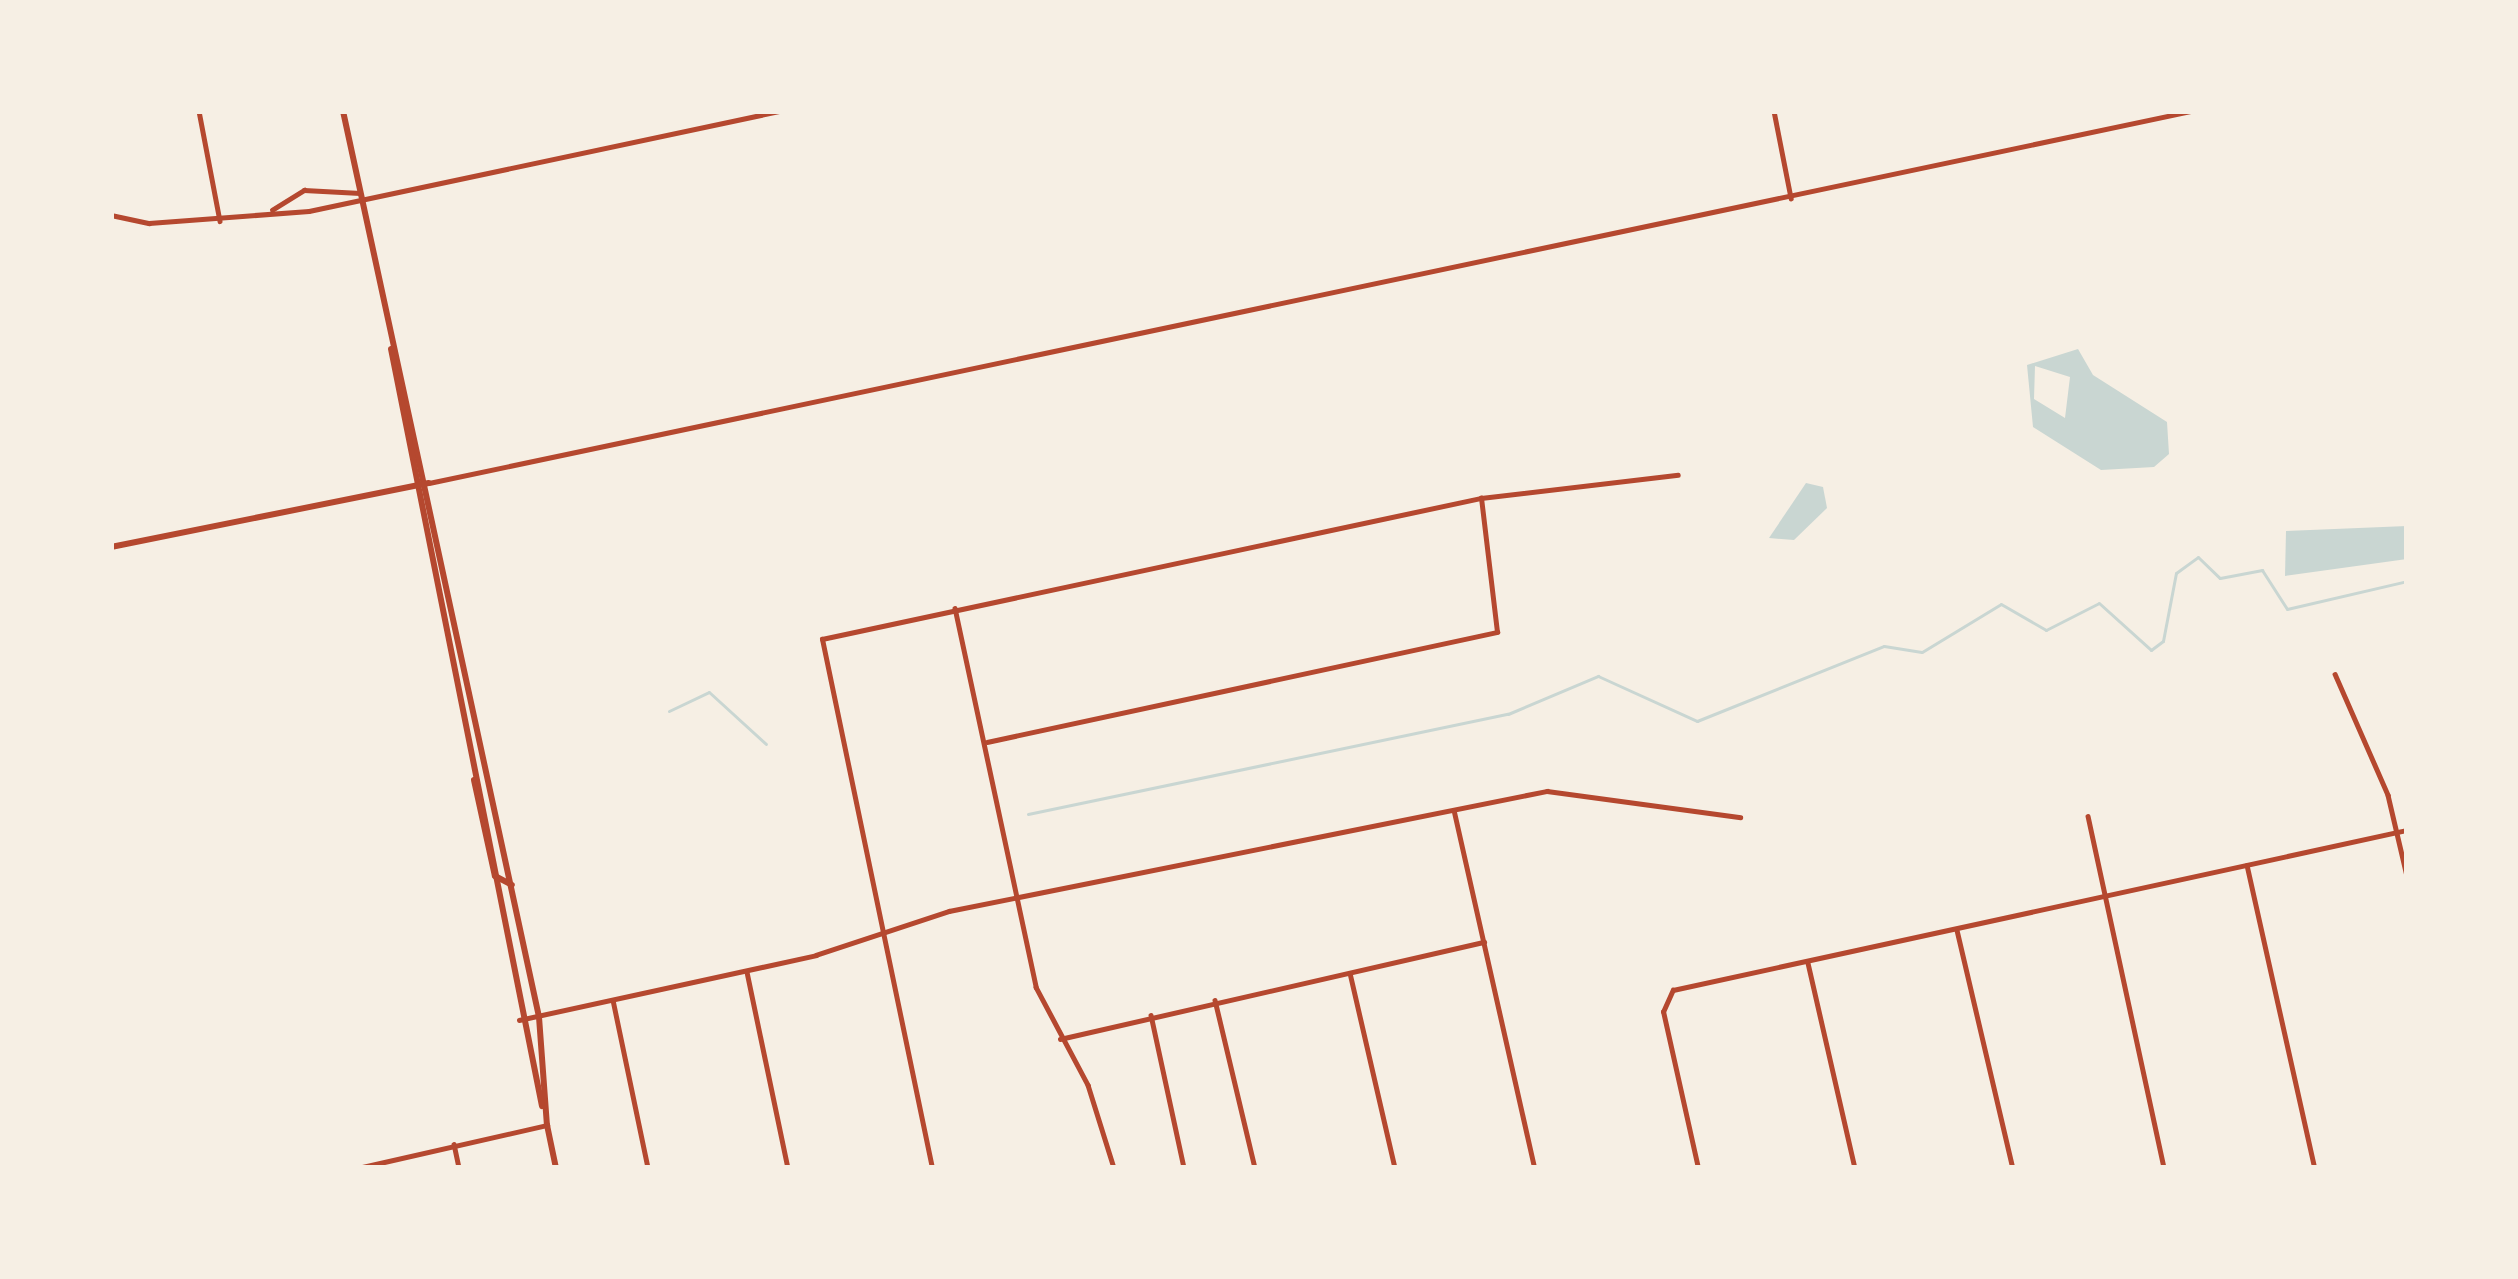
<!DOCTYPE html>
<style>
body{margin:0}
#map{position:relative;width:2518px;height:1279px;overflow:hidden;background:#f6efe4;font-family:Karla,sans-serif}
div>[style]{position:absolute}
.water>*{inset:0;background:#c9d6d2}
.stream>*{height:3px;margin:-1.5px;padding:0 1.5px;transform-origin:1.5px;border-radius:1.5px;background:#c9d6d2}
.minor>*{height:4.5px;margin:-2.25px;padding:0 2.25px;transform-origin:2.25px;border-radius:2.25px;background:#b5482f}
.tertiary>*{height:6px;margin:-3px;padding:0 3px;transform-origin:3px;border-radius:3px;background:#b5482f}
span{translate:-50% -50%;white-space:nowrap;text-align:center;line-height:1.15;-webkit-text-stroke:12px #f6efe4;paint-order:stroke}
.frame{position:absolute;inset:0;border:114px solid #f6efe4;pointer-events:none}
</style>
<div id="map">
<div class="water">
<div style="clip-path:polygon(evenodd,2078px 349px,2093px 375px,2167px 422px,2169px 454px,2154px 467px,2101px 470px,2033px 427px,2027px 365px,2078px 349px,2035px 366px,2070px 377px,2065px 418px,2034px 399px,2035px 366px)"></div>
<div style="clip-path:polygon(1806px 483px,1823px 487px,1827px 508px,1794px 540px,1769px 538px)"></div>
<div style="clip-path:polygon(2407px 526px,2407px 559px,2285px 576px,2286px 531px)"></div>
</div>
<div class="stream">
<div style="left:669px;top:711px;width:44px;rotate:-25.4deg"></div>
<div style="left:709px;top:692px;width:77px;rotate:42.4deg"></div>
<div style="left:1028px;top:814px;width:490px;rotate:-11.8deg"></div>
<div style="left:1508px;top:714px;width:98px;rotate:-22.9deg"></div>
<div style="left:1598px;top:676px;width:109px;rotate:24.4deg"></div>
<div style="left:1697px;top:721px;width:201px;rotate:-21.9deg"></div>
<div style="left:1884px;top:646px;width:38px;rotate:9deg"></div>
<div style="left:1922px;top:652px;width:92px;rotate:-31.3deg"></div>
<div style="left:2001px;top:604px;width:52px;rotate:30deg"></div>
<div style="left:2046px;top:630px;width:59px;rotate:-27deg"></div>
<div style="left:2099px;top:603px;width:70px;rotate:42.1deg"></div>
<div style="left:2151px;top:650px;width:15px;rotate:-37deg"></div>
<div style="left:2163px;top:641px;width:69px;rotate:-79.2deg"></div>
<div style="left:2176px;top:573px;width:27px;rotate:-36deg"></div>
<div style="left:2198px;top:557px;width:30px;rotate:44deg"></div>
<div style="left:2220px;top:578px;width:43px;rotate:-10.8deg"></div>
<div style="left:2262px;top:570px;width:46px;rotate:57.3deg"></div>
<div style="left:2287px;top:609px;width:123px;rotate:-13.1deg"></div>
</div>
<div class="minor">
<div style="left:199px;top:111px;width:112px;rotate:79.2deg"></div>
<div style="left:1774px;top:111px;width:89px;rotate:78.9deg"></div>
<div style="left:272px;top:210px;width:38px;rotate:-32deg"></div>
<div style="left:304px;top:190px;width:56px;rotate:3.1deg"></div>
<div style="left:111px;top:215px;width:39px;rotate:12deg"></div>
<div style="left:149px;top:223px;width:160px;rotate:-4.3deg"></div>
<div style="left:309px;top:211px;width:480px;rotate:-12deg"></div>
<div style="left:429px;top:483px;width:1801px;rotate:-11.92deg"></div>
<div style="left:955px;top:608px;width:388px;rotate:77.9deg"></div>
<div style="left:1036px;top:987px;width:111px;rotate:62deg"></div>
<div style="left:1088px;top:1085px;width:87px;rotate:72.6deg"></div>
<div style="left:2335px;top:674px;width:132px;rotate:66.3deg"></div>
<div style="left:2388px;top:795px;width:83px;rotate:76.8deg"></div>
<div style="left:987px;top:742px;width:522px;rotate:-12.17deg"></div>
<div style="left:1497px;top:632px;width:135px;rotate:-96.8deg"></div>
<div style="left:1454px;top:810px;width:367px;rotate:77.3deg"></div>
<div style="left:2088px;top:816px;width:360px;rotate:77.8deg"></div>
<div style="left:2247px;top:865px;width:311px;rotate:77.4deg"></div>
<div style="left:1957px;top:930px;width:244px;rotate:76.8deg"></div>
<div style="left:1808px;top:963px;width:210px;rotate:77.1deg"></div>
<div style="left:747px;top:972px;width:200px;rotate:78.2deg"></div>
<div style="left:1350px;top:973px;width:200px;rotate:77deg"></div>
<div style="left:613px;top:1000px;width:172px;rotate:78.2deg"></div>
<div style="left:1215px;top:1000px;width:173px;rotate:76.6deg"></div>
<div style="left:1151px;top:1015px;width:157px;rotate:77.8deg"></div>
<div style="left:519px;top:1020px;width:304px;rotate:-12.3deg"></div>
<div style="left:816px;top:955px;width:140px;rotate:-18.3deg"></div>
<div style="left:949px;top:911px;width:610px;rotate:-11.35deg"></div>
<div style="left:1547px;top:791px;width:195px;rotate:7.7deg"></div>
<div style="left:1060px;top:1039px;width:435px;rotate:-12.9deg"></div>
<div style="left:454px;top:1144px;width:25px;rotate:78deg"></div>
<div style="left:358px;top:1168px;width:194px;rotate:-12.8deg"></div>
<div style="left:932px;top:1168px;width:540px;rotate:-101.75deg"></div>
<div style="left:822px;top:639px;width:674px;rotate:-12.08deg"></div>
<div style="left:1481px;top:498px;width:198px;rotate:-6.7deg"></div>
<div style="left:1698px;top:1168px;width:160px;rotate:-102.6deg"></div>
<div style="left:1663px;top:1012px;width:24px;rotate:-66deg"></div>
<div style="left:1673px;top:990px;width:751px;rotate:-12.3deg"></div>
</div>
<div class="tertiary">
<div style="left:343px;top:111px;width:927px;rotate:77.79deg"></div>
<div style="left:539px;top:1017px;width:108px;rotate:85.8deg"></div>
<div style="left:391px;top:349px;width:772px;rotate:78.72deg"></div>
<div style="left:111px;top:547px;width:324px;rotate:-11.4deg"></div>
<div style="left:474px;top:780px;width:98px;rotate:77.7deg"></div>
<div style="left:495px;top:876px;width:19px;rotate:28deg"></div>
<div style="left:547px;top:1125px;width:44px;rotate:78.2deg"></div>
</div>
<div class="frame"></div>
</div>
